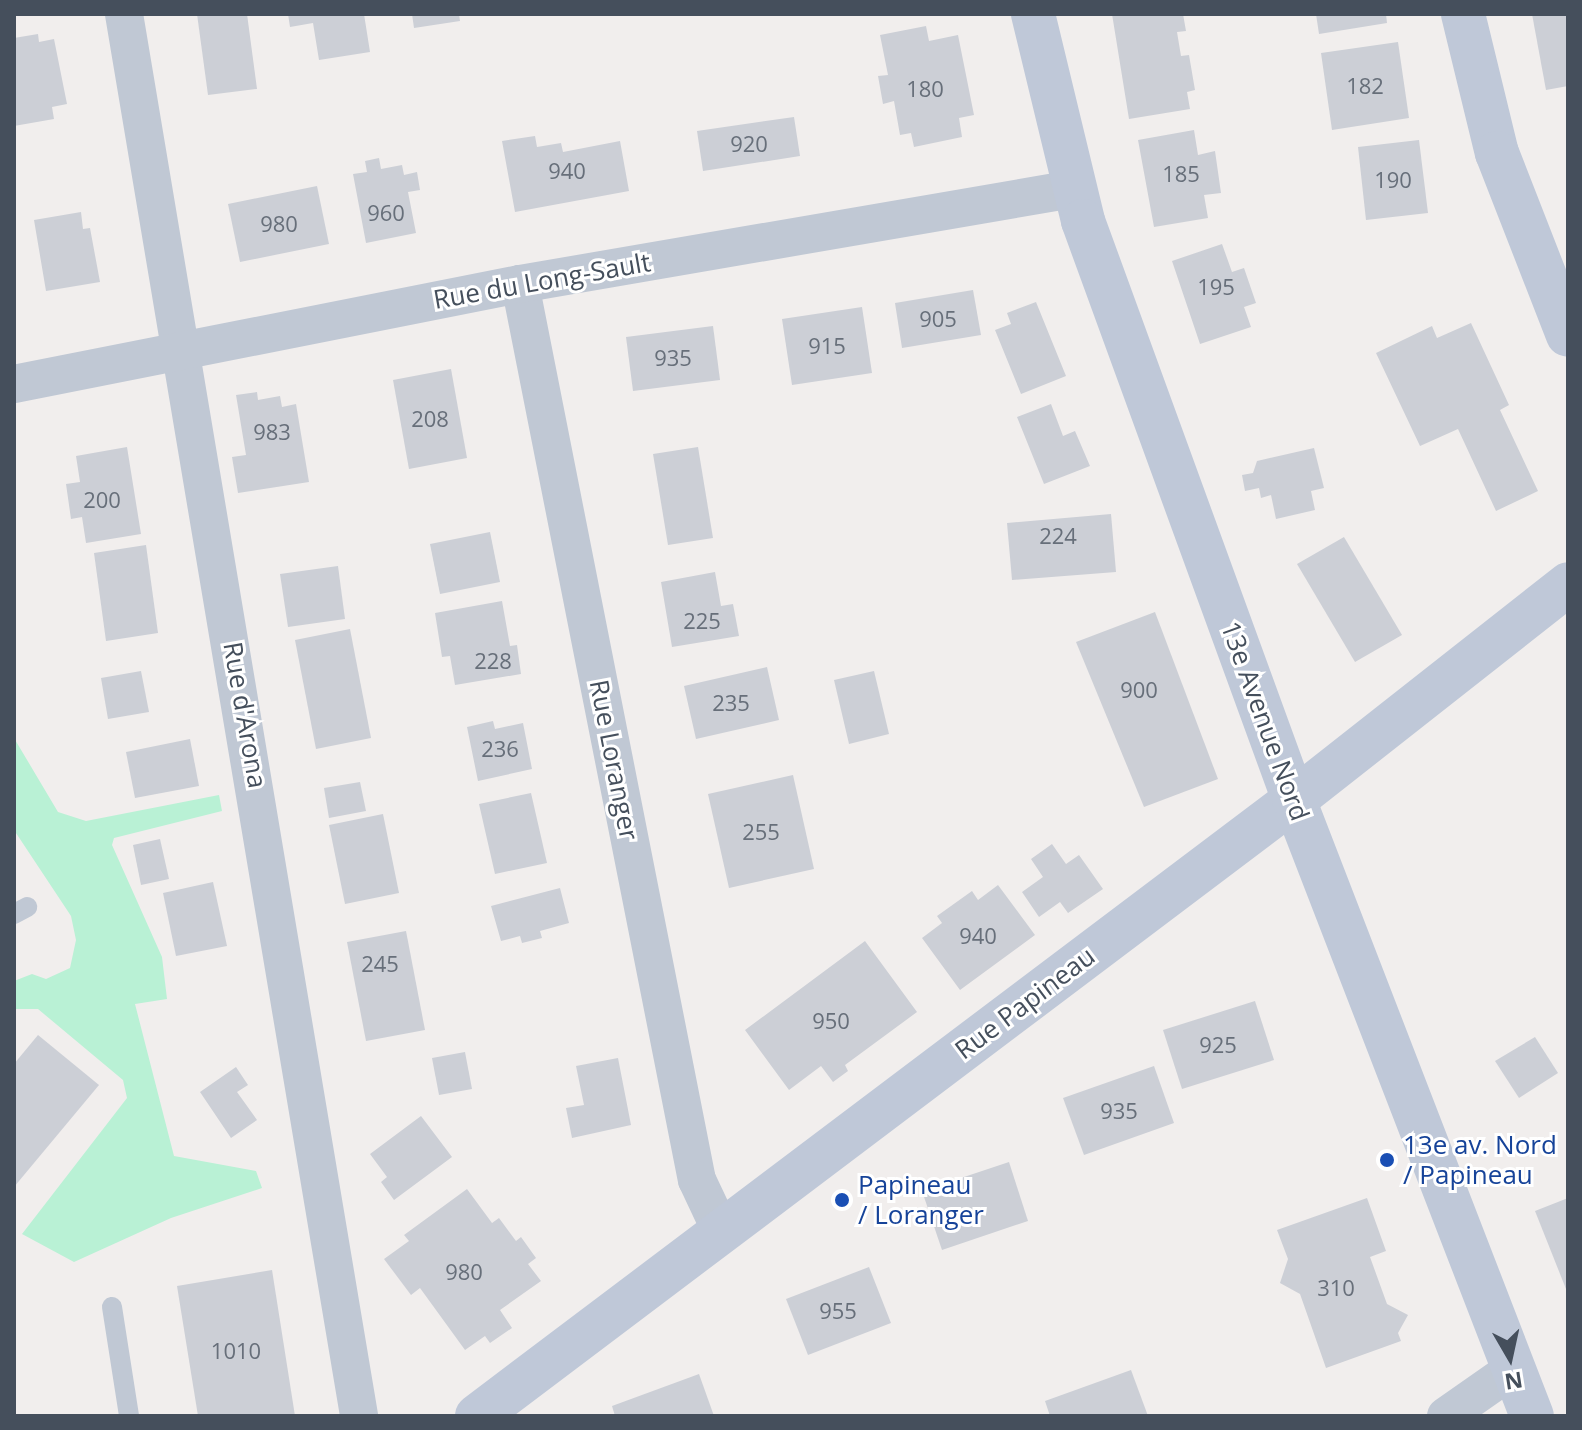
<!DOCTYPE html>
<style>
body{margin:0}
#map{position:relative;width:1582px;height:1430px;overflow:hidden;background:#f1eeed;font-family:"Open Sans",sans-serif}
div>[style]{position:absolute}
.green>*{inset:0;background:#b9f1d5}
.building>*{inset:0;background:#cccfd6}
.lane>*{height:20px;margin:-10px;padding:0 10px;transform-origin:10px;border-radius:10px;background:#c0c8d4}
.street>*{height:38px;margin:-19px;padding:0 19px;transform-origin:19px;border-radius:19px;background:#c0c8d4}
.secondary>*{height:44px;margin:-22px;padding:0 22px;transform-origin:22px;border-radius:22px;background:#bfc8d8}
.dots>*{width:22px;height:22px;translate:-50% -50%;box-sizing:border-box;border:4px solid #fff;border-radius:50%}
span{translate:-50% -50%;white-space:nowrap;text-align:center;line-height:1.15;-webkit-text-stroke:6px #fff;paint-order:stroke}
.number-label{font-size:22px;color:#676f7a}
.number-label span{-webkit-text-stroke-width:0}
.street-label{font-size:26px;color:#454f5c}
.transit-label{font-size:26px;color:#164399}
.left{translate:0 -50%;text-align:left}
.frame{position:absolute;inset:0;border:16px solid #454f5c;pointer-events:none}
.north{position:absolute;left:1470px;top:1318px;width:80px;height:80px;-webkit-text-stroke:6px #fff;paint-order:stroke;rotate:171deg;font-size:22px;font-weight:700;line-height:32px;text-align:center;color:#454f5c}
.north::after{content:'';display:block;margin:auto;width:28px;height:36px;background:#454f5c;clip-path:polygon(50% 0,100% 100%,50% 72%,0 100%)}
</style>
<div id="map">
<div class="green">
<div style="clip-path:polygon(14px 738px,58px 812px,86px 821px,219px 795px,222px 811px,114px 838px,112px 845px,162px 957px,167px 999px,135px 1004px,174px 1156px,256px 1171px,262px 1188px,171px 1218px,74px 1262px,22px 1234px,127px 1098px,123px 1080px,38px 1009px,14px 1009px,14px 981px,32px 974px,46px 979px,70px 968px,76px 940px,71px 916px,14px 830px)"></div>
</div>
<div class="building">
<div style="clip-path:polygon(197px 14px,247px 14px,257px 89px,208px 95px)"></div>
<div style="clip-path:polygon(288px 14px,364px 14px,370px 52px,319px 60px,313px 23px,290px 27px)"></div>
<div style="clip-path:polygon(412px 14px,459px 14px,460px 21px,414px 28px)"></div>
<div style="clip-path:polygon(1112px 14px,1183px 14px,1186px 31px,1177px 32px,1181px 56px,1189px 55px,1195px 90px,1187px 92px,1190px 109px,1129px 119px)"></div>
<div style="clip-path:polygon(1316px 14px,1386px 14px,1387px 23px,1319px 34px)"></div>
<div style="clip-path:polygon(1532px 14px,1568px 14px,1568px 86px,1546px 90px)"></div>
<div style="clip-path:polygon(926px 26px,929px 41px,958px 35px,974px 115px,959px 118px,962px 137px,914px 147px,911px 133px,900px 135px,894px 101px,883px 104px,878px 76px,888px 75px,880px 35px)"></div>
<div style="clip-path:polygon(38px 34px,39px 42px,54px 39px,67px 104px,52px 107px,54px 119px,14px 126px,14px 38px)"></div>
<div style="clip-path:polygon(1398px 42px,1409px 118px,1332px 130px,1321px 53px)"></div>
<div style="clip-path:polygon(794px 117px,800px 156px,703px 171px,697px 131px)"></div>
<div style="clip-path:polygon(1194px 130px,1198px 155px,1215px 151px,1221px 193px,1204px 195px,1208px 218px,1154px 227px,1138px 140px)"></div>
<div style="clip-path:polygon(535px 136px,537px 147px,561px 143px,563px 152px,620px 141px,629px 191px,515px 212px,502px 141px)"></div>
<div style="clip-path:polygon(1419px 140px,1428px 213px,1366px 220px,1358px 147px)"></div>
<div style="clip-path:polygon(379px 158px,381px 169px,402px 165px,404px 175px,417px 172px,420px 190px,408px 192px,416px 233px,366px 243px,353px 174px,367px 172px,365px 161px)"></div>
<div style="clip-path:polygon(317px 186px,329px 244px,240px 262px,228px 204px)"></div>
<div style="clip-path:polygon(81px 212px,83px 229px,90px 228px,100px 282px,46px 291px,34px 220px)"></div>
<div style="clip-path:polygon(1222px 244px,1232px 272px,1244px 268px,1256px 303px,1244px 307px,1251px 327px,1200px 344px,1172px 261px)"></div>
<div style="clip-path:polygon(973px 290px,981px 335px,902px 348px,895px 303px)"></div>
<div style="clip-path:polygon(1036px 302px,1066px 376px,1021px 394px,995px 330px,1011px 324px,1007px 313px)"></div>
<div style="clip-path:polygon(862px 307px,872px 373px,792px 385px,782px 319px)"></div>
<div style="clip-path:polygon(1471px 323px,1509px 405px,1500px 410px,1538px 491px,1496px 511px,1458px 429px,1420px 446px,1376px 353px,1432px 326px,1437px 338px)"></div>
<div style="clip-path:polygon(713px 326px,720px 380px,633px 391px,626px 337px)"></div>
<div style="clip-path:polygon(451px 369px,467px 458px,409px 469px,393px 380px)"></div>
<div style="clip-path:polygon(257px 392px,258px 400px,280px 396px,282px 407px,296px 404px,309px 482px,238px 493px,232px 457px,246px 455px,236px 395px)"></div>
<div style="clip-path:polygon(1051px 404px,1063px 436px,1075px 431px,1090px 466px,1044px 484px,1017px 417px)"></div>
<div style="clip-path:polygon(127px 447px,141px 534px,86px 543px,82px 517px,71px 519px,66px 484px,80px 482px,76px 456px)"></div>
<div style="clip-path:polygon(698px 447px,713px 538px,668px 545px,653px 454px)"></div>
<div style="clip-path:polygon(1314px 448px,1324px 488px,1311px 491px,1315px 510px,1276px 519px,1271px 495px,1261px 498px,1259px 488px,1245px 491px,1242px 475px,1253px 473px,1257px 461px)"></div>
<div style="clip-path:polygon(1111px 514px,1116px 572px,1012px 580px,1007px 523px)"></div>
<div style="clip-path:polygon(490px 532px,500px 582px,440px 594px,430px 544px)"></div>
<div style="clip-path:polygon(1344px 537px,1402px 635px,1355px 662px,1297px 564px)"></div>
<div style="clip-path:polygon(146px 545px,158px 633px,106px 641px,94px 553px)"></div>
<div style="clip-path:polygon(338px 566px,345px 619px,288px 627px,280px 574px)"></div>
<div style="clip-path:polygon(715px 572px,721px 606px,733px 604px,739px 636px,672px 647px,661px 582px)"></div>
<div style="clip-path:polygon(502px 601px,510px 646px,517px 645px,521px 674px,455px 685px,450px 656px,442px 657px,435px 613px)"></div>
<div style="clip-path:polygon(1155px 612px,1218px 779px,1144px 807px,1076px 642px)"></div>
<div style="clip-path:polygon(350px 629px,371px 738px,316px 749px,295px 640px)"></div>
<div style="clip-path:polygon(767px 667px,779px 720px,696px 739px,684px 686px)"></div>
<div style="clip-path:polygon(141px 671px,149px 712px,108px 719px,101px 678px)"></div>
<div style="clip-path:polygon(874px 671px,889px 734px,849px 744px,834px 680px)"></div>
<div style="clip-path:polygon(493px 721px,495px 729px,523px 723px,532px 769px,478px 781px,467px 727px)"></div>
<div style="clip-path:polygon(190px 739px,199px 786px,135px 798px,126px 752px)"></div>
<div style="clip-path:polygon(793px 775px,814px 869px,729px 888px,708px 794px)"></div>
<div style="clip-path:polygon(360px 782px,366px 811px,329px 818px,324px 788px)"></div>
<div style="clip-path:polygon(531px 793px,547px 863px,495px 874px,479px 804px)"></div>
<div style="clip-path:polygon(383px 814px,399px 893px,345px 904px,329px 825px)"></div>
<div style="clip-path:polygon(160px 839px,169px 879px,141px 885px,133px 845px)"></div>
<div style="clip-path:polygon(1052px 844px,1066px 864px,1079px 855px,1103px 889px,1068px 913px,1060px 902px,1039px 917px,1022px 892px,1043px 877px,1031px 859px)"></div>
<div style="clip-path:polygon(213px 882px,227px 946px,176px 956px,163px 893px)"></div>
<div style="clip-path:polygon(998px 885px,1035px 935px,960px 990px,922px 938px,942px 923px,937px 916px,972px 891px,978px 900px)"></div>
<div style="clip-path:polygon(560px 888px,569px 923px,540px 931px,542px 938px,522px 943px,520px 936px,501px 941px,491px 906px)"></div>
<div style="clip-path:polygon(406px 931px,425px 1030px,366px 1041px,347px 942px)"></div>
<div style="clip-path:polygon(865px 941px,917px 1012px,845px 1065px,848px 1071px,833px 1082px,821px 1066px,789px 1090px,745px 1030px)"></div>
<div style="clip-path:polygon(1255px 1001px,1274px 1060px,1182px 1089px,1163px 1030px)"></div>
<div style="clip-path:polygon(38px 1035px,99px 1085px,14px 1187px,14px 1064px)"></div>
<div style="clip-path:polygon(1535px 1037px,1558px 1073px,1519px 1098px,1495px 1061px)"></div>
<div style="clip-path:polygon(465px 1052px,472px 1089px,439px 1095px,432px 1058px)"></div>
<div style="clip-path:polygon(618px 1058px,631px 1125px,572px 1138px,566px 1108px,584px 1105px,576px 1066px)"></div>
<div style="clip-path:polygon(1154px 1066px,1174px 1123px,1084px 1155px,1063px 1098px)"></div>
<div style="clip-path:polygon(236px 1067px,248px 1085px,237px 1092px,257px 1120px,231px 1138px,200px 1092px)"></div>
<div style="clip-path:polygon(421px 1116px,452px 1157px,394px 1200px,381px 1182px,387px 1177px,370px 1154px)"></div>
<div style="clip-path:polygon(1009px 1162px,1028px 1221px,942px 1250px,922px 1191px)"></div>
<div style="clip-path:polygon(467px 1189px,492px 1223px,499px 1218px,516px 1241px,521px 1237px,536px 1258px,528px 1264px,541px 1281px,500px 1310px,512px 1328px,490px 1343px,485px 1336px,465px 1350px,420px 1288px,411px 1295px,384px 1259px,409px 1241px,404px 1235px)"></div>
<div style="clip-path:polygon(1367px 1198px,1386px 1251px,1370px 1257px,1387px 1304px,1408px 1315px,1398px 1333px,1401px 1341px,1326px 1368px,1300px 1294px,1280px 1283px,1288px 1259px,1277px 1230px)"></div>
<div style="clip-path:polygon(1568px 1198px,1568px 1294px,1535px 1211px)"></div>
<div style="clip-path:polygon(869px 1267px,891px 1323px,808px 1355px,786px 1299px)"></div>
<div style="clip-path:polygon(272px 1270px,295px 1416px,198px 1416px,177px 1286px)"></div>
<div style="clip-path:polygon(1131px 1370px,1148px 1416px,1050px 1416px,1045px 1401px)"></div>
<div style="clip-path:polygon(699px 1374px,714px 1416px,615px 1416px,612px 1406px)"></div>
</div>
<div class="lane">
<div style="left:14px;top:914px;width:15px;rotate:-28deg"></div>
<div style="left:112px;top:1307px;width:110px;rotate:81.1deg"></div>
</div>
<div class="street">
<div style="left:124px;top:14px;width:1422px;rotate:80.48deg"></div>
<div style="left:520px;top:284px;width:913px;rotate:78.83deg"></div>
<div style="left:697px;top:1180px;width:56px;rotate:64.8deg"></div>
<div style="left:14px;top:384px;width:516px;rotate:-11.18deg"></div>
<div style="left:520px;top:284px;width:561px;rotate:-9.75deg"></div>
<div style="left:1446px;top:1416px;width:82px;rotate:-35deg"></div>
</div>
<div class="secondary">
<div style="left:1033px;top:14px;width:213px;rotate:76.4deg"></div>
<div style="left:1083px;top:221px;width:616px;rotate:69.98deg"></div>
<div style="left:1294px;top:800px;width:660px;rotate:68.88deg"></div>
<div style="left:1463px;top:14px;width:143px;rotate:76.3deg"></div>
<div style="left:1497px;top:153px;width:195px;rotate:68.7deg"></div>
<div style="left:477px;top:1416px;width:1023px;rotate:-37.02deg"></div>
<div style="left:1294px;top:800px;width:349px;rotate:-38.2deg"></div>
</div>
<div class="dots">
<div style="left:1387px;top:1160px;background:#1a4fb4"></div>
<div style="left:842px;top:1200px;background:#1a4fb4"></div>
</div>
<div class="number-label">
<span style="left:1365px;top:86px">182</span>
<span style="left:925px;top:89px">180</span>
<span style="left:749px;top:144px">920</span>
<span style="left:567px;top:171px">940</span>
<span style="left:1181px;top:174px">185</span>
<span style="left:1393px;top:180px">190</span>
<span style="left:386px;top:213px">960</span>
<span style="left:279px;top:224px">980</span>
<span style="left:1216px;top:287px">195</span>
<span style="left:938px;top:319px">905</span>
<span style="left:827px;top:346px">915</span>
<span style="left:673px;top:358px">935</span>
<span style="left:430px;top:419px">208</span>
<span style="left:272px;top:432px">983</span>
<span style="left:102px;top:500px">200</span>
<span style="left:1058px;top:536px">224</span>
<span style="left:702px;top:621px">225</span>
<span style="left:493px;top:661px">228</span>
<span style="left:1139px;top:690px">900</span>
<span style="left:731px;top:703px">235</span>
<span style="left:500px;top:749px">236</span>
<span style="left:761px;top:832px">255</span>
<span style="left:978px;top:936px">940</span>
<span style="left:380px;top:964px">245</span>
<span style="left:831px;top:1021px">950</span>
<span style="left:1218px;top:1045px">925</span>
<span style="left:1119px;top:1111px">935</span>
<span style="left:464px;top:1272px">980</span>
<span style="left:1336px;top:1288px">310</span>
<span style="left:838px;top:1311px">955</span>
<span style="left:236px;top:1351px">1010</span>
</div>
<div class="street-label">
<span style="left:542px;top:281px;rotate:-10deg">Rue du Long-Sault</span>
<span style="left:245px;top:715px;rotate:80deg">Rue d'Arona</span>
<span style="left:1265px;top:721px;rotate:70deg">13e Avenue Nord</span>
<span style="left:614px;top:760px;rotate:79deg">Rue Loranger</span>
<span style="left:1025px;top:1003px;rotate:-37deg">Rue Papineau</span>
</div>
<div class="transit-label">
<span class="left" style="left:1403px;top:1160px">13e av. Nord<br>/ Papineau</span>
<span class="left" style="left:858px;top:1200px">Papineau<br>/ Loranger</span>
</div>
<div class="frame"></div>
<div class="north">N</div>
</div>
